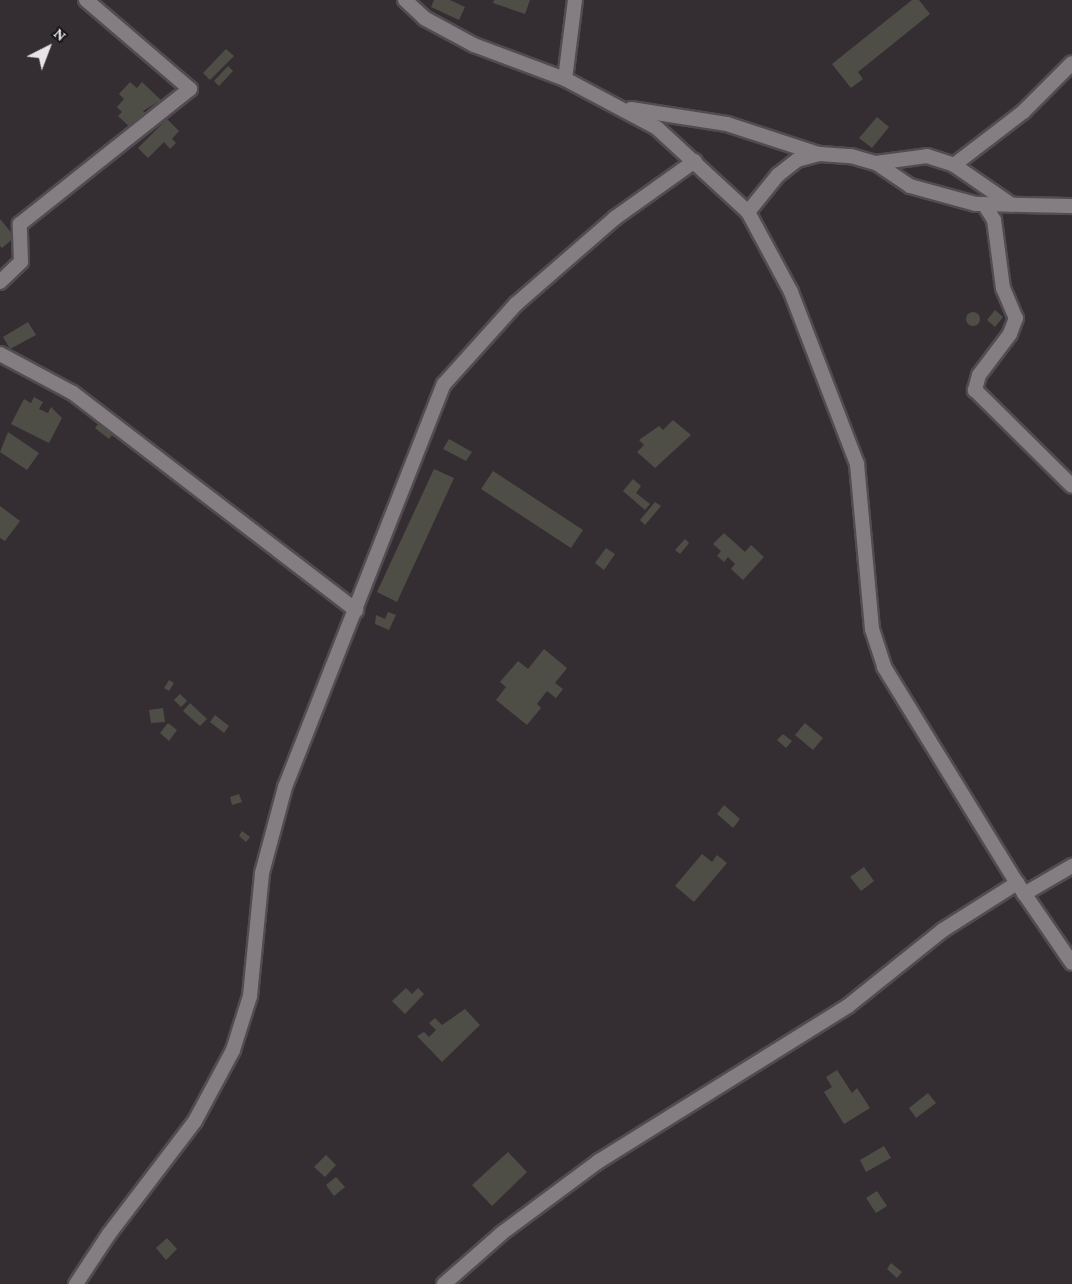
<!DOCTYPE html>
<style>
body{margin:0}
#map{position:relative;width:1072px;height:1284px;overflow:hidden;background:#342e33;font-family:"Crimson Pro",serif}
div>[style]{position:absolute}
.building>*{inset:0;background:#4e4e47}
.round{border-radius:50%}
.roads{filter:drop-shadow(2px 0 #504c50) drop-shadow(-2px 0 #504c50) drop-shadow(0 2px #504c50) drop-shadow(0 -2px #504c50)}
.minor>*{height:14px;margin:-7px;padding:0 7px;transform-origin:7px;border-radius:7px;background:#847e83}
span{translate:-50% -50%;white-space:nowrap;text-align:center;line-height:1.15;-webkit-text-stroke:6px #1a1719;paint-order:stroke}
.north{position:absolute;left:18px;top:18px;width:60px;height:60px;-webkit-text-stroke:4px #1a1719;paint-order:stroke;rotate:42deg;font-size:16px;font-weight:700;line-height:24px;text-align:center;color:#e7e4e7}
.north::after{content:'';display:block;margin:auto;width:21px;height:27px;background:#e7e4e7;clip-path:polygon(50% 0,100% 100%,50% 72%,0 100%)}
</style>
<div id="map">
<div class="building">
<div style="clip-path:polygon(434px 0,450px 0,465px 7px,459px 20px,431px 7px)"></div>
<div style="clip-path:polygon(494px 0,530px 0,525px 14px,493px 3px)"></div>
<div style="clip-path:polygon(912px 0,919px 0,930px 14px,858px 72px,863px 79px,851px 88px,832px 64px)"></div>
<div style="clip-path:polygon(226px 49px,234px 56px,210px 80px,203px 73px)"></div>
<div style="clip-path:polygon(228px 66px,233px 71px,219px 86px,214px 81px)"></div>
<div style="clip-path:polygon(130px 82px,137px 88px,142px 82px,161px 100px,143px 111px,151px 118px,133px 130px,118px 116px,122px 112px,117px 107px,124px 99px,119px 94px)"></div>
<div style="clip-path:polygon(877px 117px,889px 127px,872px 148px,859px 138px)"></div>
<div style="clip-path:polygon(167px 119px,179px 131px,172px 139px,176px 143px,170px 149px,164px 142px,148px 158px,138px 148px)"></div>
<div style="clip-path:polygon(0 219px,15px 237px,2px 248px,0 246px)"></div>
<div style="clip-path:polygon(995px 310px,1003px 317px,995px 327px,987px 320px)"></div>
<div class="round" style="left:966px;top:312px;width:14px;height:14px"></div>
<div style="clip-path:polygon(28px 322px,36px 335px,10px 349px,3px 337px)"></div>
<div style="clip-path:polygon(34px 397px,43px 402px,39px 409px,48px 413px,51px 407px,62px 418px,49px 443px,11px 424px,24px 399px,31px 403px)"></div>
<div style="clip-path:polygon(101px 420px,115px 431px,109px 439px,95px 428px)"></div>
<div style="clip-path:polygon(673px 420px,691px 435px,655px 468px,637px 452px,644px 445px,639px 440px,659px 426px,663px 430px)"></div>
<div style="clip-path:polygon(8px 432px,39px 453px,27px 470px,0 452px)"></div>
<div style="clip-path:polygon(449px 439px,472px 452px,466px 461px,443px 449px)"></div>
<div style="clip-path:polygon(434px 469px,454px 478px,397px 602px,377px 592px)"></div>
<div style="clip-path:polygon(493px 471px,583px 530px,571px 548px,481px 489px)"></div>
<div style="clip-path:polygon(633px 479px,641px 486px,636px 493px,650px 504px,645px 510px,623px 491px)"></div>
<div style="clip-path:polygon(655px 502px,661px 506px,645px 525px,640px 520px)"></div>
<div style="clip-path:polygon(0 506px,20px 521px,5px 541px,0 538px)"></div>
<div style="clip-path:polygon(724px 533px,745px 552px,751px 545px,764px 557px,743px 580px,731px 569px,735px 564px,728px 557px,724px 562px,717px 556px,721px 551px,713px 544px)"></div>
<div style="clip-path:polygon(685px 539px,689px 543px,680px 554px,675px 550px)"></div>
<div style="clip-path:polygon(606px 548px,615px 554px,604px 570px,595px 563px)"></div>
<div style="clip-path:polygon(388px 612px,396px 615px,389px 630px,375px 624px,376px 615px,385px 619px)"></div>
<div style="clip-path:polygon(544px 649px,567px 668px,555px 683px,563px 689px,556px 698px,547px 691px,537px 704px,541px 708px,527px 725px,496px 700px,506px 687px,500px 682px,518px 661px,528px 669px)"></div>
<div style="clip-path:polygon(169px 680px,174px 683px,169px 691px,164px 688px)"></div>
<div style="clip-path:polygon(180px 694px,187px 701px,181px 707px,174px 700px)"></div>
<div style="clip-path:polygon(190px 703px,207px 719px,200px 726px,183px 711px)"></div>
<div style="clip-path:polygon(163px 708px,165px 722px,151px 723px,149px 710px)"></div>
<div style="clip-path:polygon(215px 715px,229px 726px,224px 733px,210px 722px)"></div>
<div style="clip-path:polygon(168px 723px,177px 730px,169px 741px,160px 733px)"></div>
<div style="clip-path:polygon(805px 723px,823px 738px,813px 750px,795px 735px)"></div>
<div style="clip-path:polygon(783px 734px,792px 741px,786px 748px,777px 740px)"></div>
<div style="clip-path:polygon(239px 794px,242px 802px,232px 805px,230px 797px)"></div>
<div style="clip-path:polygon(724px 805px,740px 819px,733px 828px,717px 814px)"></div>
<div style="clip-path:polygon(242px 831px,250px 837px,246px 842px,239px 836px)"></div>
<div style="clip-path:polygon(702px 854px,712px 862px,717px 855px,727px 863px,694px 902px,675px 886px)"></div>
<div style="clip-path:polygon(864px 867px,874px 881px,861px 891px,850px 877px)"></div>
<div style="clip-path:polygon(406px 988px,412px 994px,418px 988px,424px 994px,405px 1014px,392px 1001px)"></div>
<div style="clip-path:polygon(465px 1009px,480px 1025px,442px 1062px,417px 1036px,424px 1032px,429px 1037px,436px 1030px,429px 1023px,435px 1018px,442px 1025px)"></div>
<div style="clip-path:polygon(837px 1070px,852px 1093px,857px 1088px,870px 1108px,844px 1124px,824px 1092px,832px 1087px,826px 1077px)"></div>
<div style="clip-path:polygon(928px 1093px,936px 1103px,916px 1118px,909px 1108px)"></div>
<div style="clip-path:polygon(884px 1146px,891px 1158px,866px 1172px,860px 1160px)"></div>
<div style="clip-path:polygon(508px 1152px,527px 1172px,492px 1206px,472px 1185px)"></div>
<div style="clip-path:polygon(326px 1155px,336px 1165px,325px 1177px,314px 1167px)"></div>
<div style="clip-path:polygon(336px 1177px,345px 1187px,334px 1196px,326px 1185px)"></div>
<div style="clip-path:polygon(877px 1191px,887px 1206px,876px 1213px,866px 1198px)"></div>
<div style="clip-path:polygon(167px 1238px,177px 1249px,166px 1260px,156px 1248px)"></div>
<div style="clip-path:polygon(891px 1263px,902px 1272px,897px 1278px,887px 1269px)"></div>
</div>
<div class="roads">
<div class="minor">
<div style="left:405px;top:0;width:26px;rotate:43deg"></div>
<div style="left:424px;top:18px;width:57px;rotate:28.4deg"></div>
<div style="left:474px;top:45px;width:97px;rotate:20.5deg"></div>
<div style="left:565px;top:79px;width:104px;rotate:28deg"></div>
<div style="left:657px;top:128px;width:124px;rotate:42.7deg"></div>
<div style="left:748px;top:212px;width:91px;rotate:61.7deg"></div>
<div style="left:791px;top:292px;width:184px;rotate:69deg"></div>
<div style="left:857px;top:464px;width:166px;rotate:84.8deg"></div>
<div style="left:872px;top:629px;width:40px;rotate:72deg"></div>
<div style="left:884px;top:667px;width:254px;rotate:58.4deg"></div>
<div style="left:1017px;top:883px;width:97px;rotate:55.5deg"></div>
<div style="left:565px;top:79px;width:80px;rotate:-82.8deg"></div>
<div style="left:631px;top:109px;width:97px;rotate:8.9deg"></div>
<div style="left:727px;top:124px;width:97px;rotate:18.1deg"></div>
<div style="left:876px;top:163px;width:51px;rotate:-7.8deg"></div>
<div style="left:927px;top:156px;width:28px;rotate:18deg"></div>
<div style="left:954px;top:165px;width:70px;rotate:34.6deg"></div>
<div style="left:954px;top:165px;width:87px;rotate:-37.5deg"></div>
<div style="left:1023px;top:112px;width:69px;rotate:-45deg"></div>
<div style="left:984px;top:204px;width:19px;rotate:58deg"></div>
<div style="left:994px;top:220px;width:69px;rotate:82.5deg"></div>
<div style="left:1003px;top:288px;width:33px;rotate:67deg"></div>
<div style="left:1016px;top:318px;width:17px;rotate:111deg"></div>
<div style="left:1010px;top:334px;width:51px;rotate:127.1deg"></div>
<div style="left:979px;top:375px;width:16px;rotate:105deg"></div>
<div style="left:975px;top:390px;width:136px;rotate:44.7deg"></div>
<div style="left:748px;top:212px;width:48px;rotate:-51deg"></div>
<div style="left:778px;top:175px;width:24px;rotate:-38deg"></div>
<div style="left:797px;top:160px;width:24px;rotate:-15deg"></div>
<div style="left:820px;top:154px;width:31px;rotate:4deg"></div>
<div style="left:851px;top:156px;width:26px;rotate:16deg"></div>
<div style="left:876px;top:163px;width:41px;rotate:34.1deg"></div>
<div style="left:910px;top:186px;width:68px;rotate:15.3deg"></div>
<div style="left:976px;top:204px;width:96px;rotate:1.2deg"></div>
<div style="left:0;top:282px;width:29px;rotate:-44deg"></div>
<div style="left:21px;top:262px;width:38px;rotate:-92deg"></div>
<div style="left:20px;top:224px;width:217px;rotate:-38.5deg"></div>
<div style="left:190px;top:89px;width:137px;rotate:-139.4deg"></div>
<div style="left:0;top:354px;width:83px;rotate:28.1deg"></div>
<div style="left:73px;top:393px;width:357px;rotate:37.5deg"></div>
<div style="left:1024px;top:894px;width:56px;rotate:-30.3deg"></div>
<div style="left:76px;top:1284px;width:60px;rotate:-56.6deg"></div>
<div style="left:109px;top:1234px;width:142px;rotate:-52.7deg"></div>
<div style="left:195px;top:1121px;width:81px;rotate:-61.8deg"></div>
<div style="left:233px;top:1050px;width:57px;rotate:-72.5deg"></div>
<div style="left:250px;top:996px;width:124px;rotate:-84.4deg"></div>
<div style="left:262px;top:873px;width:89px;rotate:-75deg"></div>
<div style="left:285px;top:787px;width:433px;rotate:-68.5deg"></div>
<div style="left:444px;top:384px;width:108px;rotate:-48deg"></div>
<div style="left:516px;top:304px;width:131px;rotate:-41deg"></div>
<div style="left:615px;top:218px;width:98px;rotate:-35.5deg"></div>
<div style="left:444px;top:1284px;width:77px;rotate:-41.3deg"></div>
<div style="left:502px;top:1233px;width:121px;rotate:-36.6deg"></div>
<div style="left:599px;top:1161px;width:293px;rotate:-31.9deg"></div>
<div style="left:848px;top:1006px;width:122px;rotate:-38.7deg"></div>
<div style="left:943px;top:930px;width:88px;rotate:-32.4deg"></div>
</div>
</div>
<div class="north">N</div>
</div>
